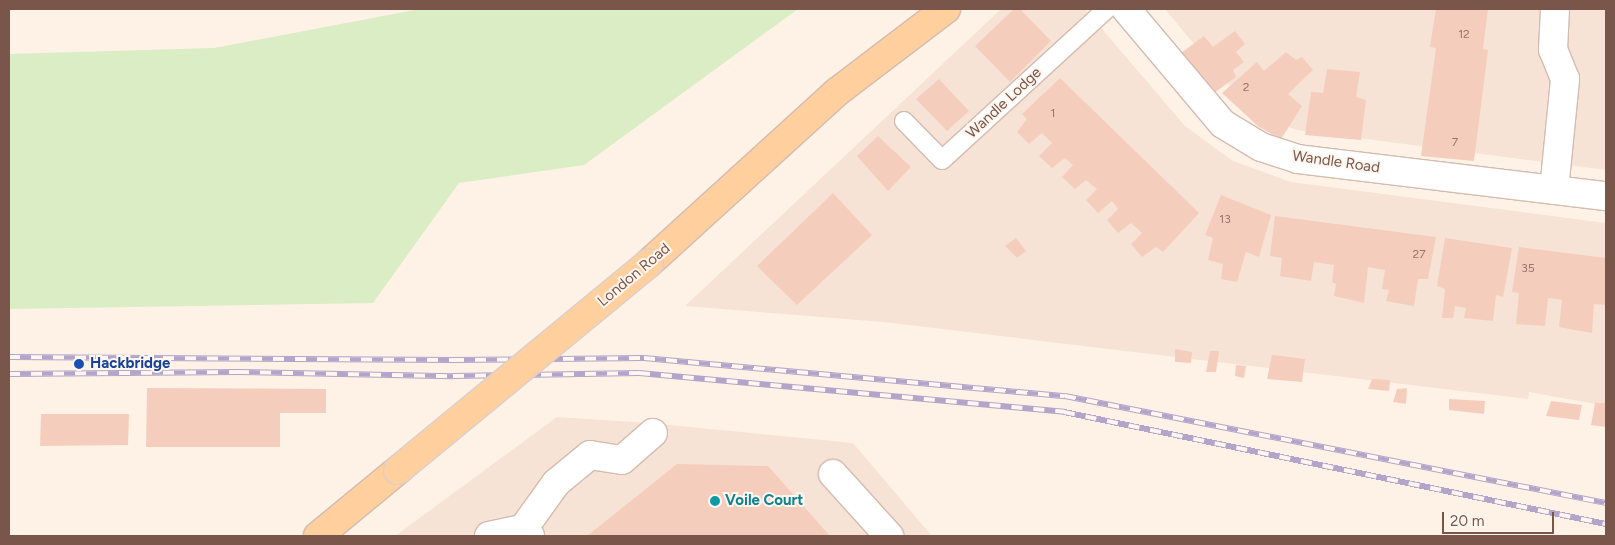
<!DOCTYPE html>
<style>
body{margin:0}
#map{position:relative;width:1615px;height:545px;overflow:hidden;background:#fef2e7;font-family:Figtree,sans-serif}
div>[style]{position:absolute}
.residential>*{inset:0;background:#f6e3d5}
.green>*{inset:0;background:#daedc4}
.building>*{inset:0;background:#f5cdbd}
.roads{filter:drop-shadow(1px 0 #d4bbaf) drop-shadow(-1px 0 #d4bbaf) drop-shadow(0 1px #d4bbaf) drop-shadow(0 -1px #d4bbaf)}
.lane>*{height:18px;margin:-9px;padding:0 9px;transform-origin:9px;border-radius:9px;background:#fff}
.street>*{height:28px;margin:-14px;padding:0 14px;transform-origin:14px;border-radius:14px;background:#fff}
.primary>*{height:28px;margin:-14px;padding:0 14px;transform-origin:14px;border-radius:14px;background:#ffcf9d}
.rail>*{height:5.5px;margin-top:-2.75px;transform-origin:0;background:repeating-linear-gradient(90deg,#fff7ef 0 11px,#b3a4c9 0 22px);box-sizing:border-box;border-block:1px solid #b3a4c9}
.bridges{filter:drop-shadow(1px 0 #dacfcc) drop-shadow(-1px 0 #dacfcc) drop-shadow(0 1px #dacfcc) drop-shadow(0 -1px #dacfcc)}
.primary-bridge>*{height:28px;margin:-14px;padding:0 14px;transform-origin:14px;border-radius:14px;background:#ffcf9d}
.dots>*{width:14px;height:14px;translate:-50% -50%;box-sizing:border-box;border:2px solid #fff7ef;border-radius:50%}
span{translate:-50% -50%;white-space:nowrap;text-align:center;line-height:1.15;-webkit-text-stroke:4px #fff7ef;paint-order:stroke}
.number-label{font-size:12px;color:#997366}
.number-label span{-webkit-text-stroke-width:0}
.street-label{font-size:15px;color:#7a5549}
.transit-label{font-size:15px;color:#164399;font-weight:700}
.left{translate:0 -50%;text-align:left}
.culture-label{font-size:15px;color:#0d838f;font-weight:700}
.frame{position:absolute;inset:0;border:10px solid #7a5549;pointer-events:none}
.scale{position:absolute;left:1442px;top:512px;width:112px;height:22px;box-sizing:border-box;border:2px solid #7a5549;border-top:0;padding-left:6px;font-size:15px;line-height:18px;white-space:nowrap;color:#7a5549;-webkit-text-stroke:4px #fff7ef;paint-order:stroke}
</style>
<div id="map">
<div class="residential">
<div style="clip-path:polygon(1001px 9px,1085px 9px,1185px 126px,1233px 161px,1291px 182px,1606px 223px,1606px 406px,1529px 392px,1528px 399px,883px 322px,685px 306px)"></div>
<div style="clip-path:polygon(1165px 9px,1606px 9px,1606px 170px,1297px 130px,1264px 119px,1222px 78px)"></div>
<div style="clip-path:polygon(557px 417px,649px 423px,853px 443px,932px 536px,395px 536px)"></div>
</div>
<div class="green">
<div style="clip-path:polygon(420px 9px,798px 9px,584px 165px,459px 183px,373px 303px,9px 309px,9px 54px,214px 48px)"></div>
</div>
<div class="building">
<div style="clip-path:polygon(1014px 9px,1020px 9px,1051px 41px,1010px 82px,975px 46px)"></div>
<div style="clip-path:polygon(1436px 9px,1488px 9px,1483px 49px,1488px 50px,1474px 161px,1421px 156px,1436px 48px,1430px 47px)"></div>
<div style="clip-path:polygon(1235px 31px,1245px 44px,1236px 52px,1244px 62px,1233px 70px,1236px 77px,1214px 93px,1181px 53px,1204px 36px,1213px 47px)"></div>
<div style="clip-path:polygon(1286px 52px,1296px 60px,1302px 57px,1313px 70px,1288px 94px,1302px 106px,1281px 139px,1259px 127px,1222px 93px,1257px 62px,1264px 71px)"></div>
<div style="clip-path:polygon(1327px 69px,1360px 72px,1356px 97px,1366px 100px,1361px 140px,1305px 135px,1311px 92px,1323px 93px)"></div>
<div style="clip-path:polygon(1060px 78px,1199px 213px,1163px 252px,1156px 247px,1142px 257px,1131px 244px,1142px 233px,1131px 223px,1118px 233px,1107px 220px,1118px 209px,1112px 201px,1098px 213px,1086px 200px,1097px 189px,1086px 180px,1075px 189px,1062px 177px,1073px 165px,1065px 158px,1052px 168px,1039px 156px,1052px 143px,1042px 133px,1029px 144px,1017px 132px,1027px 119px,1022px 114px)"></div>
<div style="clip-path:polygon(939px 79px,969px 111px,947px 131px,916px 99px)"></div>
<div style="clip-path:polygon(878px 136px,911px 167px,888px 191px,857px 156px)"></div>
<div style="clip-path:polygon(833px 193px,872px 235px,797px 305px,757px 266px)"></div>
<div style="clip-path:polygon(1221px 195px,1271px 215px,1259px 257px,1246px 252px,1237px 282px,1221px 279px,1223px 264px,1208px 260px,1213px 238px,1205px 235px)"></div>
<div style="clip-path:polygon(1275px 216px,1436px 237px,1428px 279px,1418px 279px,1414px 306px,1386px 301px,1389px 290px,1382px 289px,1385px 270px,1368px 267px,1364px 303px,1334px 296px,1336px 284px,1332px 282px,1334px 265px,1314px 262px,1311px 281px,1280px 276px,1282px 258px,1270px 256px)"></div>
<div style="clip-path:polygon(1016px 238px,1026px 251px,1017px 258px,1005px 246px)"></div>
<div style="clip-path:polygon(1445px 238px,1512px 248px,1503px 297px,1496px 295px,1493px 321px,1464px 318px,1466px 308px,1455px 306px,1453px 318px,1442px 318px,1445px 289px,1437px 286px)"></div>
<div style="clip-path:polygon(1519px 247px,1606px 258px,1606px 305px,1594px 304px,1592px 333px,1559px 327px,1562px 300px,1548px 298px,1545px 326px,1516px 324px,1519px 293px,1512px 292px)"></div>
<div style="clip-path:polygon(1175px 349px,1192px 352px,1191px 363px,1175px 362px)"></div>
<div style="clip-path:polygon(1210px 351px,1219px 351px,1216px 372px,1206px 372px)"></div>
<div style="clip-path:polygon(1272px 355px,1305px 359px,1302px 382px,1267px 379px)"></div>
<div style="clip-path:polygon(1236px 365px,1246px 366px,1244px 378px,1235px 376px)"></div>
<div style="clip-path:polygon(1372px 379px,1390px 380px,1389px 391px,1368px 389px)"></div>
<div style="clip-path:polygon(147px 388px,326px 389px,326px 413px,280px 413px,280px 447px,146px 447px)"></div>
<div style="clip-path:polygon(1407px 388px,1406px 404px,1393px 402px,1397px 389px)"></div>
<div style="clip-path:polygon(1449px 399px,1485px 401px,1484px 414px,1449px 410px)"></div>
<div style="clip-path:polygon(1551px 401px,1582px 405px,1579px 420px,1546px 416px)"></div>
<div style="clip-path:polygon(1595px 403px,1606px 403px,1606px 427px,1591px 425px)"></div>
<div style="clip-path:polygon(41px 414px,129px 414px,128px 445px,40px 446px)"></div>
<div style="clip-path:polygon(677px 464px,768px 466px,830px 536px,587px 536px)"></div>
</div>
<div class="roads">
<div class="lane">
<div style="left:904px;top:121px;width:54px;rotate:45.7deg"></div>
<div style="left:942px;top:160px;width:224px;rotate:-42.5deg"></div>
</div>
<div class="street">
<div style="left:1126px;top:9px;width:150px;rotate:49.9deg"></div>
<div style="left:1223px;top:124px;width:44px;rotate:31.2deg"></div>
<div style="left:1261px;top:147px;width:39px;rotate:18deg"></div>
<div style="left:1298px;top:159px;width:310px;rotate:6.9deg"></div>
<div style="left:1554px;top:190px;width:112px;rotate:-84.3deg"></div>
<div style="left:1565px;top:79px;width:31px;rotate:-112deg"></div>
<div style="left:1553px;top:50px;width:41px;rotate:-87.2deg"></div>
<div style="left:833px;top:474px;width:84px;rotate:47.9deg"></div>
<div style="left:489px;top:536px;width:35px;rotate:-12deg"></div>
<div style="left:530px;top:536px;width:10px;rotate:-135deg"></div>
<div style="left:523px;top:529px;width:57px;rotate:-54.3deg"></div>
<div style="left:556px;top:483px;width:44px;rotate:-39.5deg"></div>
<div style="left:590px;top:455px;width:32px;rotate:9deg"></div>
<div style="left:622px;top:460px;width:41px;rotate:-41.1deg"></div>
</div>
<div class="primary">
<div style="left:649px;top:263px;width:254px;rotate:-42.3deg"></div>
<div style="left:837px;top:92px;width:137px;rotate:-37.3deg"></div>
<div style="left:318px;top:536px;width:104px;rotate:-39.5deg"></div>
</div>
</div>
<div class="rail">
<div style="left:9px;top:357px;width:444px;rotate:0.4deg"></div>
<div style="left:453px;top:360px;width:191px;rotate:-0.6deg"></div>
<div style="left:644px;top:358px;width:423px;rotate:5.2deg"></div>
<div style="left:1065px;top:396px;width:551px;rotate:11.19deg"></div>
<div style="left:9px;top:374px;width:229px;rotate:-0.5deg"></div>
<div style="left:238px;top:372px;width:215px;rotate:1.1deg"></div>
<div style="left:453px;top:376px;width:186px;rotate:-0.9deg"></div>
<div style="left:639px;top:373px;width:427px;rotate:5.2deg"></div>
<div style="left:1064px;top:412px;width:553px;rotate:11.68deg"></div>
</div>
<div class="bridges">
<div class="primary-bridge">
<div style="left:398px;top:470px;width:325px;rotate:-39.5deg"></div>
</div>
</div>
<div class="dots">
<div style="left:79px;top:364px;background:#1a4fb4"></div>
<div style="left:715px;top:501px;background:#0f9aa8"></div>
</div>
<div class="number-label">
<span style="left:1464px;top:35px">12</span>
<span style="left:1246px;top:88px">2</span>
<span style="left:1053px;top:114px">1</span>
<span style="left:1455px;top:143px">7</span>
<span style="left:1225px;top:220px">13</span>
<span style="left:1419px;top:255px">27</span>
<span style="left:1528px;top:269px">35</span>
</div>
<div class="street-label">
<span style="left:1004px;top:103px;rotate:-43deg">Wandle Lodge</span>
<span style="left:1336px;top:162px;rotate:8deg">Wandle Road</span>
<span style="left:634px;top:275px;rotate:-40deg">London Road</span>
</div>
<div class="transit-label">
<span class="left" style="left:90px;top:364px">Hackbridge</span>
</div>
<div class="culture-label">
<span class="left" style="left:725px;top:501px">Voile Court</span>
</div>
<div class="frame"></div>
<div class="scale">20 m</div>
</div>
